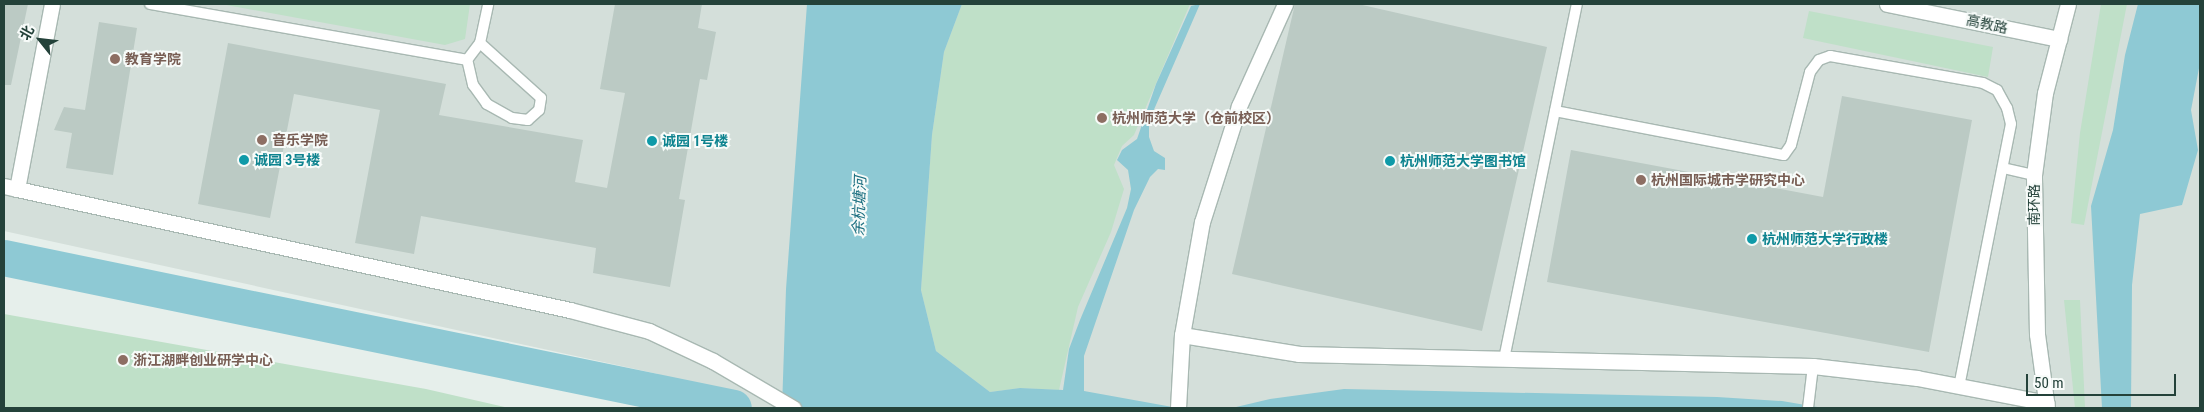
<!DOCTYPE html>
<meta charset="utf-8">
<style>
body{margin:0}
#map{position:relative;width:2204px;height:412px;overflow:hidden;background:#e6efeb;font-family:"Roboto Condensed","Noto Sans SC",sans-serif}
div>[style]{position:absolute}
.built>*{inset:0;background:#d4dfda}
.green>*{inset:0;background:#bfe0c8}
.water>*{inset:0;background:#8ec9d4}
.river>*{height:36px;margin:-18px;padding:0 18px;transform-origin:18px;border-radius:18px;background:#8ec9d4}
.building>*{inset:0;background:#bbcac4}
.roads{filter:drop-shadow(1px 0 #a8b8b2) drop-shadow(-1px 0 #a8b8b2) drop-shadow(0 1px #a8b8b2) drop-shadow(0 -1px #a8b8b2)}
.lane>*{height:10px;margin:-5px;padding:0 5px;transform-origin:5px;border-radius:5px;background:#fff}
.street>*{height:15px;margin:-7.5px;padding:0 7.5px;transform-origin:7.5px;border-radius:7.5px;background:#fff}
.dots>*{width:14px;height:14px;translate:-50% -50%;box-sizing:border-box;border:2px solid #f7fbf9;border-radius:50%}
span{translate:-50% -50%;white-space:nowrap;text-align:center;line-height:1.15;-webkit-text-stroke:4px #f7fbf9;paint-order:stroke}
.street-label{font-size:14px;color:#24423a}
.education-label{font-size:14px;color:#785e54;font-weight:700}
.left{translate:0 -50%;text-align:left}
.culture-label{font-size:14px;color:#0d838f;font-weight:700}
.water-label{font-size:15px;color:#1c6f80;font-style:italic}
.frame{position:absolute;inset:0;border:5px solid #24423a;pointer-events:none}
.north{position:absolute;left:15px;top:15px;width:50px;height:50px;-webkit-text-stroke:4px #f7fbf9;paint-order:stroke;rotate:299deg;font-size:14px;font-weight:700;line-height:20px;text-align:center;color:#24423a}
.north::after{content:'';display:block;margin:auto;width:18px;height:22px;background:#24423a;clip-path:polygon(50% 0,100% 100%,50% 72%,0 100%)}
.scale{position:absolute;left:2026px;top:374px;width:150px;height:22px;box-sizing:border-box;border:2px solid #24423a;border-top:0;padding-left:6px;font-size:15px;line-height:18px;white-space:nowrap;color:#24423a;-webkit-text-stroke:4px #f7fbf9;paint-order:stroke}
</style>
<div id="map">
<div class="built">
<div style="clip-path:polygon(4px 4px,2200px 4px,2200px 408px,710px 408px,658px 374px,4px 231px)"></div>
</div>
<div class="green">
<div style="clip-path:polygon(221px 4px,470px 4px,465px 39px,445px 45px)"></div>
<div style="clip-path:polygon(962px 4px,1190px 4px,1134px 135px,1122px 146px,1114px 165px,1124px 189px,1111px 232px,1078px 307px,1059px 390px,1020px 388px,990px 392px,936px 351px,921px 290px,932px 135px,944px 52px)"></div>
<div style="clip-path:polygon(2101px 4px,2127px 4px,2084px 225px,2071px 223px,2080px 133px)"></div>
<div style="clip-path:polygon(1809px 11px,1993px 47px,1988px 77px,1803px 38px)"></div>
<div style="clip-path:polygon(2064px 300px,2080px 300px,2085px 408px,2075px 408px)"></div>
<div style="clip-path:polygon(4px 314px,426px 389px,509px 408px,4px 408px)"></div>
</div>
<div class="water">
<div style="clip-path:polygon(807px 4px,962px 4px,944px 52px,932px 135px,921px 290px,936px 351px,990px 392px,1020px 388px,1063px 390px,1069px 349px,1080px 320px,1127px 208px,1131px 189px,1128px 170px,1117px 160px,1122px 150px,1137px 139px,1156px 84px,1191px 6px,1200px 4px,1149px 121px,1149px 137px,1154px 151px,1165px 158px,1165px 170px,1158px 169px,1150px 177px,1134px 210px,1084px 356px,1084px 391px,1178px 408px,782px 408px,786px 289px)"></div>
<div style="clip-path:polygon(2138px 4px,2200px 4px,2200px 63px,2191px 110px,2198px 150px,2182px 205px,2140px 214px,2132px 285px,2131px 408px,2102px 408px,2091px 206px,2113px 130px,2125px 55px)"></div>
<div style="clip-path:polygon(1344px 389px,1717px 397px,1782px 401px,1823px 408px,1232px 408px,1270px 399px)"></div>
</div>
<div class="river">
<div style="left:4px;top:258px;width:745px;rotate:11.61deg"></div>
</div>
<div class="building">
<div style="clip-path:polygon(4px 4px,28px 4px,11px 85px,4px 85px)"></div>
<div style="clip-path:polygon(615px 4px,702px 4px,698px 28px,716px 32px,707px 80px,700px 79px,679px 199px,685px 200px,670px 287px,593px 273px,596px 248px,421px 216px,414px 254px,355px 243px,380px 110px,294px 94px,270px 218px,198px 204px,228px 43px,446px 84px,439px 115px,583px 140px,575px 182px,607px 188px,625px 93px,600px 89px)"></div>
<div style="clip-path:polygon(1295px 4px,1358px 4px,1547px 47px,1482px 331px,1232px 274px)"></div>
<div style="clip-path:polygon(99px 22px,137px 28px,113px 175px,66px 168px,72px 133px,54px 130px,64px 107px,85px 110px)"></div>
<div style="clip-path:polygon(1842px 96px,1972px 120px,1929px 352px,1547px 282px,1571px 150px,1823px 197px)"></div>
</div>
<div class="roads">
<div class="lane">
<div style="left:150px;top:4px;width:322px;rotate:10deg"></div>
<div style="left:480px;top:43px;width:82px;rotate:42deg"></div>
<div style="left:541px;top:98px;width:12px;rotate:99deg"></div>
<div style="left:539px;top:110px;width:15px;rotate:138deg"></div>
<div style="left:528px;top:120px;width:16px;rotate:-173deg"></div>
<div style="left:512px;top:118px;width:29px;rotate:-151deg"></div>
<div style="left:487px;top:104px;width:24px;rotate:-126deg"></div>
<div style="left:473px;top:85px;width:26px;rotate:-103deg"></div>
<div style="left:467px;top:60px;width:21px;rotate:-53deg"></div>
<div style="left:480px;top:43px;width:40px;rotate:-78deg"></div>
<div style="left:1555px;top:111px;width:233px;rotate:10.9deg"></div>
<div style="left:1784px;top:155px;width:12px;rotate:-55deg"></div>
<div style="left:1791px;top:145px;width:75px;rotate:-75.4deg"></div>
<div style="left:1810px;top:72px;width:15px;rotate:-53deg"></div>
<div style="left:1819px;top:60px;width:12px;rotate:-20deg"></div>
<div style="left:1830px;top:56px;width:155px;rotate:10deg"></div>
<div style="left:1983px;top:83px;width:16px;rotate:27deg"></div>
<div style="left:1997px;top:90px;width:21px;rotate:61deg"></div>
<div style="left:2007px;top:108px;width:16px;rotate:76deg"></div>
<div style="left:2011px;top:124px;width:267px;rotate:101.2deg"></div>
<div style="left:2003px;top:168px;width:32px;rotate:13deg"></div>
<div style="left:1504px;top:359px;width:362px;rotate:-78.4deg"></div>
<div style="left:1808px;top:408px;width:42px;rotate:-83.2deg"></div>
</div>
<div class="street">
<div style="left:1887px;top:4px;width:176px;rotate:11.5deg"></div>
<div style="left:4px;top:186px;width:13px;rotate:13deg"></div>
<div style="left:17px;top:189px;width:188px;rotate:-79.3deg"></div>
<div style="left:17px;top:189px;width:566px;rotate:12.34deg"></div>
<div style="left:570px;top:310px;width:82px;rotate:14.9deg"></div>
<div style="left:649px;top:331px;width:71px;rotate:25.1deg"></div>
<div style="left:713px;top:361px;width:93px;rotate:30.4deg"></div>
<div style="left:1182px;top:335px;width:119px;rotate:9.2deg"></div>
<div style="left:1299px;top:354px;width:514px;rotate:1.34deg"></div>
<div style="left:1813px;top:366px;width:105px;rotate:6.6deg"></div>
<div style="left:1917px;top:378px;width:132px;rotate:10.9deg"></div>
<div style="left:1178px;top:408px;width:73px;rotate:-86.9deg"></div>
<div style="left:1182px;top:335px;width:115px;rotate:-80deg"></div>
<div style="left:1202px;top:222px;width:122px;rotate:-72.3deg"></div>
<div style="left:1239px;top:106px;width:112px;rotate:-65.7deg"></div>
<div style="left:2047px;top:408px;width:75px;rotate:-97.7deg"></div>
<div style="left:2037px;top:334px;width:159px;rotate:-91.1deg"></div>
<div style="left:2034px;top:175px;width:83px;rotate:-82.4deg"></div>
<div style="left:2045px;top:93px;width:92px;rotate:-75.5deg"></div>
</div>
</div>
<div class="dots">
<div style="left:115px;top:59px;background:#8d6e63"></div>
<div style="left:1102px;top:118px;background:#8d6e63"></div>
<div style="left:262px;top:140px;background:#8d6e63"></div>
<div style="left:652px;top:141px;background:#0f9aa8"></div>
<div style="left:244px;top:160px;background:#0f9aa8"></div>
<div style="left:1390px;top:161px;background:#0f9aa8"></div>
<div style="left:1641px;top:180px;background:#8d6e63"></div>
<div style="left:1752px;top:239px;background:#0f9aa8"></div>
<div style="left:123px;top:360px;background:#8d6e63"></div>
</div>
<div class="street-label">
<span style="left:1987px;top:24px;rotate:12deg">高教路</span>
<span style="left:2034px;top:205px;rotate:-90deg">南环路</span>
</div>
<div class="education-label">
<span class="left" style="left:125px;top:59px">教育学院</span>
<span class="left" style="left:1112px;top:118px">杭州师范大学（仓前校区）</span>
<span class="left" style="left:272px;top:140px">音乐学院</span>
<span class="left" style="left:1651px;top:180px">杭州国际城市学研究中心</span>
<span class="left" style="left:133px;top:360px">浙江湖畔创业研学中心</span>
</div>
<div class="culture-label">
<span class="left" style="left:662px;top:141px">诚园 1号楼</span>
<span class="left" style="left:254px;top:160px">诚园 3号楼</span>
<span class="left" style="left:1400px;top:161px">杭州师范大学图书馆</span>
<span class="left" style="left:1762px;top:239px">杭州师范大学行政楼</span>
</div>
<div class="water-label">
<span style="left:860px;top:206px;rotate:-88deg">余杭塘河</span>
</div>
<div class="frame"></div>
<div class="north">北</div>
<div class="scale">50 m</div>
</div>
